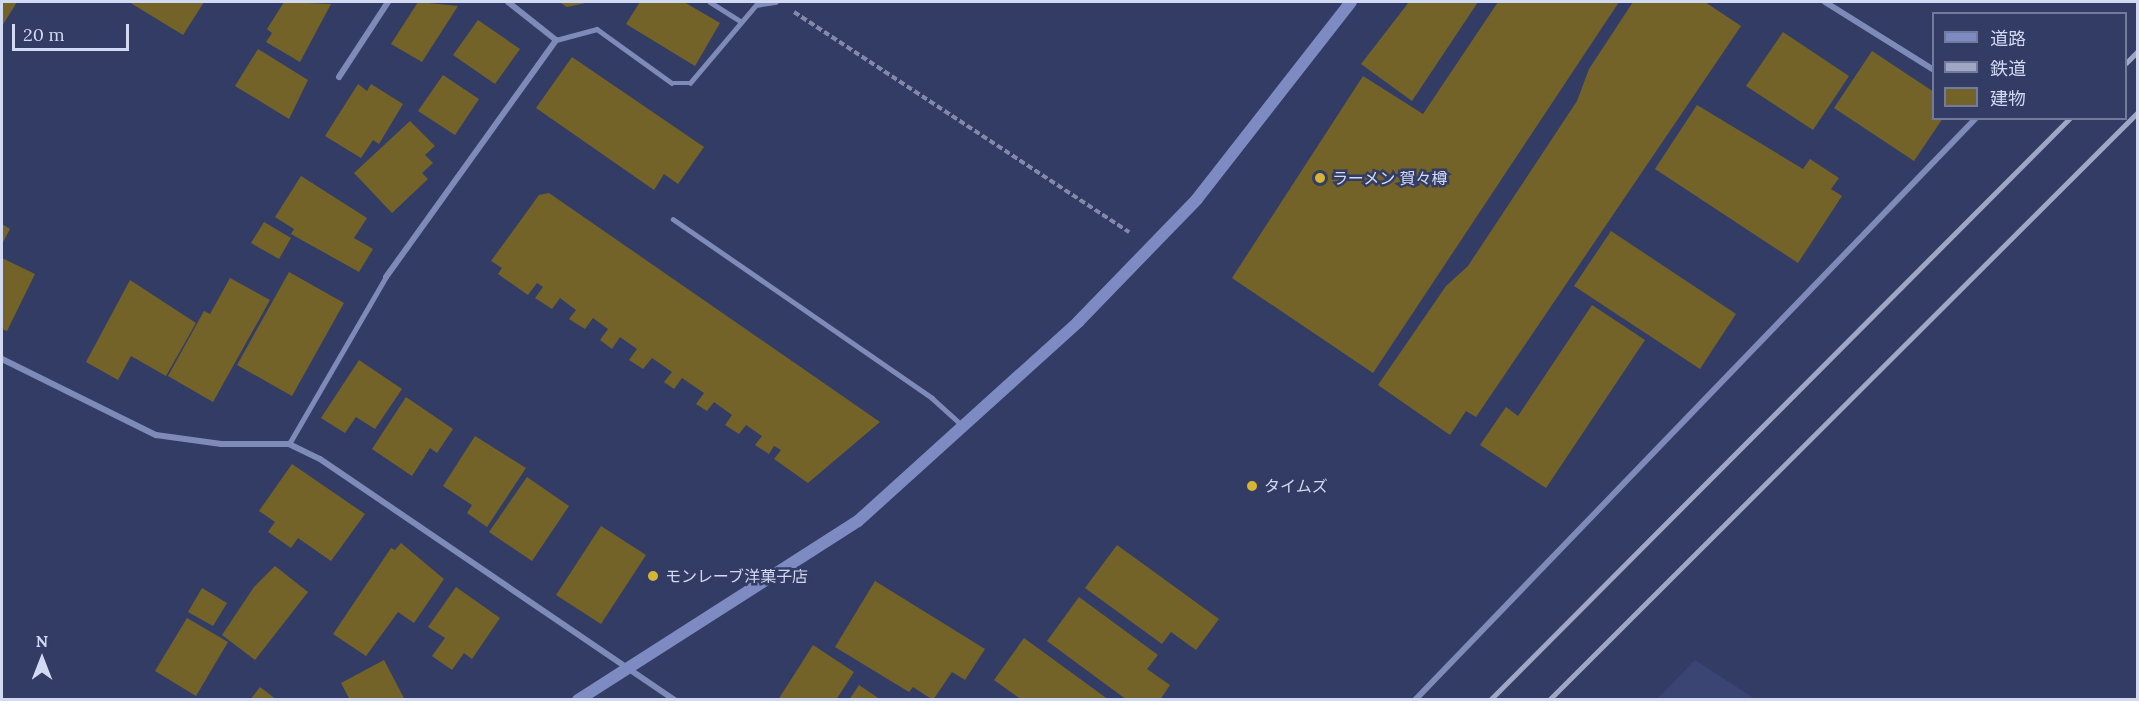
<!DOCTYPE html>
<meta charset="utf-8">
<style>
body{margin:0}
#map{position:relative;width:2139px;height:701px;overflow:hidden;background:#333c64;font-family:Lora,"Noto Sans JP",serif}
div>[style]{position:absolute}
.built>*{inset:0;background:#3b4574}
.building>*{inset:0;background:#746328}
.path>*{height:4px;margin-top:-2px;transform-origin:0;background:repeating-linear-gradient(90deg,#828aab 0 6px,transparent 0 9px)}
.lane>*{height:4.5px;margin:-2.25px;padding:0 2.25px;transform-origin:2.25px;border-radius:2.25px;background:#7e8ab8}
.street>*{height:6px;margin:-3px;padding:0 3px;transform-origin:3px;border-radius:3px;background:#7e8ab8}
.secondary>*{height:12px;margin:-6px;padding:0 6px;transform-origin:6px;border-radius:6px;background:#7e8bc2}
.rail>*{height:4.5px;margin:-2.25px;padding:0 2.25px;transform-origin:2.25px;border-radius:2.25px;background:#a0a7c5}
.dots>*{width:16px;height:16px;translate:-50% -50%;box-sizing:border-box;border:3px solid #333c64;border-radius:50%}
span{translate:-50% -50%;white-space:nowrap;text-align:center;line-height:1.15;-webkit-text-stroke:5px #333c64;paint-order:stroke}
.poi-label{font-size:16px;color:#d2d9f2}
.left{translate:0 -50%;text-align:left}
.frame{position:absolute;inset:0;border:3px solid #d2d9f2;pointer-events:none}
.legend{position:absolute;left:1932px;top:12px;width:195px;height:108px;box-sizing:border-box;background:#333c64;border:2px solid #737b9d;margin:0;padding:8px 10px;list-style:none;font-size:18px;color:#d2d9f2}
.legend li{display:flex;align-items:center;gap:12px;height:30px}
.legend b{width:30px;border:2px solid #737b9d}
.north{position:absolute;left:12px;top:629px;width:60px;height:60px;-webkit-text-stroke:4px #333c64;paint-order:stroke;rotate:0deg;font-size:16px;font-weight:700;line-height:24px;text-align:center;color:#d2d9f2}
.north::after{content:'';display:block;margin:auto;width:21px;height:27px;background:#d2d9f2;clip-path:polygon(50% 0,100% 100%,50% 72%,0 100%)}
.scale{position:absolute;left:12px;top:24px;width:117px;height:27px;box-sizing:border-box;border:3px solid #d2d9f2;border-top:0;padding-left:8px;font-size:18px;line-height:21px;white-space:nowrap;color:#d2d9f2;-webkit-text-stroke:4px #333c64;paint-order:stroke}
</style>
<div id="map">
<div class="built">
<div style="clip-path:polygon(1695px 660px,1755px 699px,1657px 699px)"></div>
</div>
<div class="building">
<div style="clip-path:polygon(2px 2px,17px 2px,2px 26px)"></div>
<div style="clip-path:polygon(129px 2px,204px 2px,183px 35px)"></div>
<div style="clip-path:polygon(284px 2px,331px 4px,300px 62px,266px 42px,272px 33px,267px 29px)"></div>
<div style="clip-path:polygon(418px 2px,458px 6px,422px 62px,391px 44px)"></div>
<div style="clip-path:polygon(559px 2px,590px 2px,567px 7px)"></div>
<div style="clip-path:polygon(640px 2px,684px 2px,720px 23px,695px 66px,626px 24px)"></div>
<div style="clip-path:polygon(1409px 2px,1478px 2px,1412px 101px,1361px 64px)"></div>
<div style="clip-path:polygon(1498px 2px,1619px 2px,1373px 373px,1232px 278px,1363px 76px,1423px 114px)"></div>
<div style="clip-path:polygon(1633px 2px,1705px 2px,1741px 26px,1476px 417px,1466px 411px,1450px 435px,1378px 385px,1446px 286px,1468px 266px,1577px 101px,1589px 69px)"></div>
<div style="clip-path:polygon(478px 20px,520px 49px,495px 84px,453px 55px)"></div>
<div style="clip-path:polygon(1783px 32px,1849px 76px,1813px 130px,1746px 86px)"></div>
<div style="clip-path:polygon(258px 49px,308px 80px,289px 119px,235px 86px)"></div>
<div style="clip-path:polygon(1872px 51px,1934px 92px,1934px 118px,1943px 118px,1914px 161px,1834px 108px)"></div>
<div style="clip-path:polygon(572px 57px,704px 147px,678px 184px,664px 174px,654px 190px,536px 108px)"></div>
<div style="clip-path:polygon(443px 75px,479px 99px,455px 135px,418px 111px)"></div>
<div style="clip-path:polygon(358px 84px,367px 91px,371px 84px,403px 104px,379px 144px,373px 140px,361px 158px,325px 136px)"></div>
<div style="clip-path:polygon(1697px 105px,1803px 169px,1810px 159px,1839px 178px,1831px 189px,1842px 196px,1798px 263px,1655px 169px)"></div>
<div style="clip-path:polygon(410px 121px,435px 146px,425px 155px,433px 163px,422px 173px,428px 179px,392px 213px,354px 173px)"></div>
<div style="clip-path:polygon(301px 176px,367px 218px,354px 238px,373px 249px,359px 272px,291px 234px,294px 229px,275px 217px)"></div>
<div style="clip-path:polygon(549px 193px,880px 422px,808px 483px,774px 459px,781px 450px,774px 446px,769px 454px,755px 445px,762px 436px,746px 425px,739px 434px,725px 425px,732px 415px,714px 402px,707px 411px,696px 404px,704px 393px,682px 378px,674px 389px,664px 382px,672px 372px,652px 358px,643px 369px,629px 360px,637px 349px,620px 337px,612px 349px,600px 340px,608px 329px,593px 318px,585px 329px,569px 319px,576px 310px,560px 298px,552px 309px,535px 298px,543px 287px,537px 283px,528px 295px,498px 274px,502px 268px,491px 261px,539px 195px)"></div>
<div style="clip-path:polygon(264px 222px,291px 238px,279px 259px,251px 243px)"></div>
<div style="clip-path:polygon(2px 224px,10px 229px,2px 244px)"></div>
<div style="clip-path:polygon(1611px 231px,1736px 314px,1700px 369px,1574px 286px)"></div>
<div style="clip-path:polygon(2px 258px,35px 274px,7px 331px,2px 329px)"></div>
<div style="clip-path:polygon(289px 272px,344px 303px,292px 396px,237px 365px)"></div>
<div style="clip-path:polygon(230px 278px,270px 300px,213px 402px,168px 376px,204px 311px,210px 314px)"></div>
<div style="clip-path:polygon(130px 280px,196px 323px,166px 376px,131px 356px,118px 380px,86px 362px)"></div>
<div style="clip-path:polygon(1592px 305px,1645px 340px,1546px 488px,1480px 445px,1506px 407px,1518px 416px)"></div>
<div style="clip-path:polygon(359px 360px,402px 389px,375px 429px,356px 417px,345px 433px,321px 418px)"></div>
<div style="clip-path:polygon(406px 397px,453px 429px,437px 453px,430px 448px,412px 476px,372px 449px)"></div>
<div style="clip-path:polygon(475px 436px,526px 468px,487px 527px,467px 513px,472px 505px,443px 486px)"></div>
<div style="clip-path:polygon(292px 464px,365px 514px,331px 561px,298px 538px,291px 548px,268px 532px,275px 522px,259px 511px)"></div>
<div style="clip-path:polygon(527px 477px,569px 506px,532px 561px,489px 532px)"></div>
<div style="clip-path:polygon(601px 526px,646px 555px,601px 624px,556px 595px)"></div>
<div style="clip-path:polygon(401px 543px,444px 579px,414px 623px,398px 612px,366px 656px,333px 634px,391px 548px,395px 550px)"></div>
<div style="clip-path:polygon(1117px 545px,1219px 619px,1196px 650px,1171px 632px,1162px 644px,1085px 588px)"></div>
<div style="clip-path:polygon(275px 566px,308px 592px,255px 660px,222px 635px,254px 587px)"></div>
<div style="clip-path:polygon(875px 581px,985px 649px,965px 680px,952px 672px,933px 700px,913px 687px,909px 692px,835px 647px)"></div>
<div style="clip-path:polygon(456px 587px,500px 618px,472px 659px,464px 653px,452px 670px,432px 656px,445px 638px,428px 627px)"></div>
<div style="clip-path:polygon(202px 588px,227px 603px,213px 626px,188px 612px)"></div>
<div style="clip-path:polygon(1079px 597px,1158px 655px,1147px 669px,1170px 685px,1160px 700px,1127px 700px,1047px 641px)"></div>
<div style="clip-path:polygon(187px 618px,228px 642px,196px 696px,155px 671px)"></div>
<div style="clip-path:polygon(1024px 638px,1109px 700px,1022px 700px,994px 680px)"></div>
<div style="clip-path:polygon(813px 645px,854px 672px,836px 700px,778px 700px)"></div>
<div style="clip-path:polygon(384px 660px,405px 700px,350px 700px,341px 683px)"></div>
<div style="clip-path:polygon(859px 685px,881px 700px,849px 700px)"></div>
<div style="clip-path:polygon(260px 687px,277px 700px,250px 700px)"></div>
</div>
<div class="path">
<div style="left:794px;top:12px;width:401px;rotate:33.3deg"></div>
</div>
<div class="lane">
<div style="left:710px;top:2px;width:36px;rotate:32deg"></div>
<div style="left:556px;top:40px;width:42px;rotate:-15deg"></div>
<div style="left:597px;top:29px;width:92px;rotate:35.8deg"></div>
<div style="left:672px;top:83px;width:18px"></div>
<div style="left:690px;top:83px;width:102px;rotate:-49.8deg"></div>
<div style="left:756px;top:5px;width:20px;rotate:-9deg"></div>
<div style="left:673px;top:219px;width:315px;rotate:34.6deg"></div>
<div style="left:932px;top:398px;width:42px;rotate:42.1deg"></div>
<div style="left:289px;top:444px;width:193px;rotate:-59.9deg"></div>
</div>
<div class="street">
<div style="left:1825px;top:2px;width:128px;rotate:32deg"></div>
<div style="left:339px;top:77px;width:90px;rotate:-56.8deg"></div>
<div style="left:386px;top:277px;width:292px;rotate:-54.3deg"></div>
<div style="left:556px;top:40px;width:61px;rotate:-141.6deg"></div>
<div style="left:2px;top:359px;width:172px;rotate:26.3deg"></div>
<div style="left:156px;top:435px;width:66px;rotate:7.9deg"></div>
<div style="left:221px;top:444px;width:68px"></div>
<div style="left:289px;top:444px;width:34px;rotate:26deg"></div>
<div style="left:320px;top:459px;width:429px;rotate:34.2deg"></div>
<div style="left:1415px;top:700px;width:808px;rotate:-46.05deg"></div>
</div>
<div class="secondary">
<div style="left:578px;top:700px;width:332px;rotate:-32.6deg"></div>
<div style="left:858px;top:521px;width:297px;rotate:-42.1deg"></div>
<div style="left:1078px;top:322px;width:171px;rotate:-45.9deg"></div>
<div style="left:1197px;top:199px;width:250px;rotate:-52deg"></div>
</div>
<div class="rail">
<div style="left:2126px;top:63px;width:17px;rotate:-45deg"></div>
<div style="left:1490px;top:700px;width:822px;rotate:-45.1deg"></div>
<div style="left:1549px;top:700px;width:832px;rotate:-44.95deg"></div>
</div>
<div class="dots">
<div style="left:1320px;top:178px;background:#d6b534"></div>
<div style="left:1252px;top:486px;background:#d6b534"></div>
<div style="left:653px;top:576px;background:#d6b534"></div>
</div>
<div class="poi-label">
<span class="left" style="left:1332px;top:178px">ラーメン 賀々樽</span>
<span class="left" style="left:1264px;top:486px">タイムズ</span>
<span class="left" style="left:665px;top:576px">モンレーブ洋菓子店</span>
</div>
<div class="frame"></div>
<ul class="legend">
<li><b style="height:8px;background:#7e8bc2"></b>道路</li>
<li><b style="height:8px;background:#a0a7c5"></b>鉄道</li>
<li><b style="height:16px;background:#746328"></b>建物</li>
</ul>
<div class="north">N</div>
<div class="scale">20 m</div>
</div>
